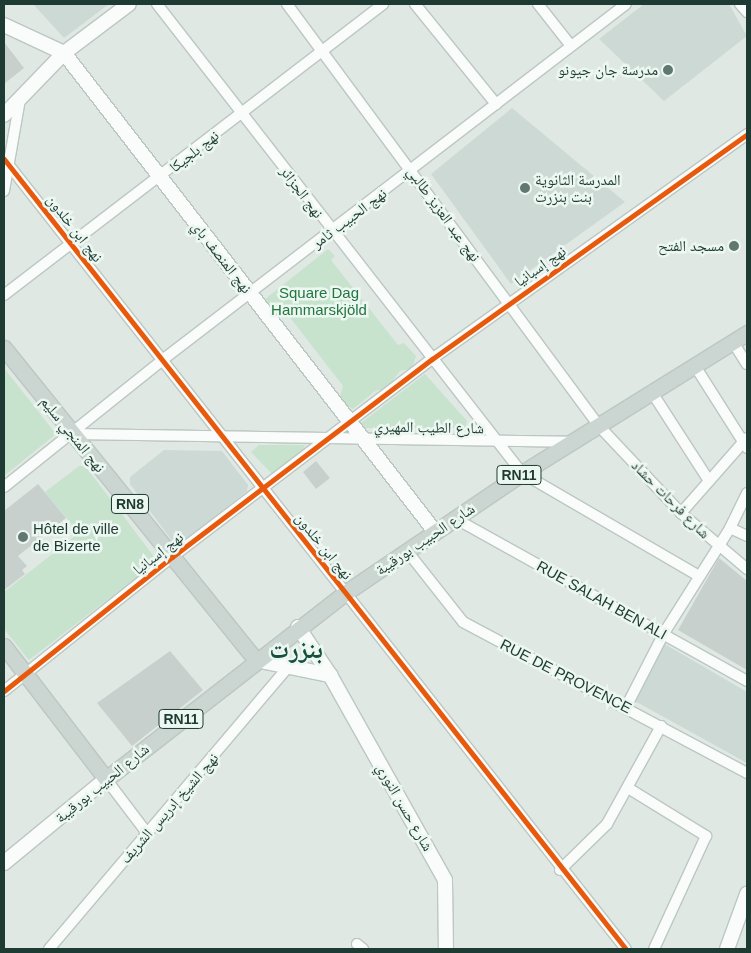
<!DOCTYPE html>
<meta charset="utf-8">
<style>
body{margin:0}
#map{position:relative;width:751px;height:953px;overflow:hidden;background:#e0e8e4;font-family:Helvetica,"Noto Naskh Arabic",sans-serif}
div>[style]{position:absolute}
.built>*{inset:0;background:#cdd9d4}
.green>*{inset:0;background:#c7e3ce}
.building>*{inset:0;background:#c8d0cd}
.roads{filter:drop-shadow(1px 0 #bcc7c2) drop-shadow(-1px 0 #bcc7c2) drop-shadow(0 1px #bcc7c2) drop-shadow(0 -1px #bcc7c2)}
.street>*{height:10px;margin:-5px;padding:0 5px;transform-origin:5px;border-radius:5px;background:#fafcfb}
.secondary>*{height:14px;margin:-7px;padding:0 7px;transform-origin:7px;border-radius:7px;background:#fafcfb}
.primary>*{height:15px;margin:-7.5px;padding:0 7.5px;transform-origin:7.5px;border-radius:7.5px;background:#cbd5d1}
.cycleway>*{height:5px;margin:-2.5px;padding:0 2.5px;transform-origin:2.5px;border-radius:2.5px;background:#e8590c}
.dots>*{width:14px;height:14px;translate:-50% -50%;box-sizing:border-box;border:2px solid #edf7f2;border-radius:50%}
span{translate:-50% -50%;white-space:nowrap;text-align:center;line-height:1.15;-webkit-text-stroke:5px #edf7f2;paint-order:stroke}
.shield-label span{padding:1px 4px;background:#edf7f2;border:1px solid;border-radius:4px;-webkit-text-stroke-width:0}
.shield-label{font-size:14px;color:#1d3b32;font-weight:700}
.poi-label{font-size:15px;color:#1d3b32}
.right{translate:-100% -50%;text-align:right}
.left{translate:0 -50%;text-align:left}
.street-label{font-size:15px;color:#1d3b32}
.park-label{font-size:15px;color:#237640}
.town-label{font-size:25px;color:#174f3f;font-weight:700}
.frame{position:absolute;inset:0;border:5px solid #1d3b32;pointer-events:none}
</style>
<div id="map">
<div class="built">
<div style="clip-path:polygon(33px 4px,109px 4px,64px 38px)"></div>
<div style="clip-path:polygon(644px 4px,729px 4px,747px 36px,664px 101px,599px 39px)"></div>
<div style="clip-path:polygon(512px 108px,625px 202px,511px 284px,431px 174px)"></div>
<div style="clip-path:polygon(164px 450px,222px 451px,248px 485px,247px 491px,181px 543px,173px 542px,130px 484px,130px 477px)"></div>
<div style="clip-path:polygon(663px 643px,747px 692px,747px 763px,633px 700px)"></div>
</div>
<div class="green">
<div style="clip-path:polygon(328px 249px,335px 256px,331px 260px,398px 345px,404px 343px,416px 356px,412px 368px,400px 371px,387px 388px,375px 391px,353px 409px,339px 400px,343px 386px,278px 302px,270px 308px,264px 300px)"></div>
<div style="clip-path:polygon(4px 368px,56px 434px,4px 476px)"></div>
<div style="clip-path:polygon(425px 374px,467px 421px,465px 428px,364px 428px,361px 423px)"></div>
<div style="clip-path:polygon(259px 445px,305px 445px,298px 461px,273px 475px,251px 452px)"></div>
<div style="clip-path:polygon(79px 466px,85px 466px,115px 505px,155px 558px,154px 564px,29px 660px,4px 629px,4px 592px,79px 533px,45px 492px)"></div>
</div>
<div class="building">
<div style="clip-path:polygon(4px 42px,24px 68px,4px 84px)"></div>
<div style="clip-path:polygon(316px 461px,330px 478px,316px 489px,303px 472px)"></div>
<div style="clip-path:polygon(38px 484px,66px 518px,18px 556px,27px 566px,22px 570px,25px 574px,4px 590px,4px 511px)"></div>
<div style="clip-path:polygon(719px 558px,747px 581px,747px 670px,678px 630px)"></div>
<div style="clip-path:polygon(170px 651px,203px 690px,132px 746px,97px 703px)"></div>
</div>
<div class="roads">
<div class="street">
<div style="left:157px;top:4px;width:594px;rotate:52.11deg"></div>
<div style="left:522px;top:473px;width:203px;rotate:30.2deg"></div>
<div style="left:287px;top:4px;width:525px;rotate:53.52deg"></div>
<div style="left:599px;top:426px;width:120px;rotate:46.7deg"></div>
<div style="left:681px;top:513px;width:87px;rotate:40.3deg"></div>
<div style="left:415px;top:4px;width:129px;rotate:51deg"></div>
<div style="left:538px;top:4px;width:53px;rotate:51.8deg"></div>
<div style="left:740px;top:4px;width:11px;rotate:49deg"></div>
<div style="left:4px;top:159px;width:1005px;rotate:51.79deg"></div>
<div style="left:4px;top:191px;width:93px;rotate:-80.1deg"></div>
<div style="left:4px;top:295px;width:478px;rotate:-37.5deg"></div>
<div style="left:733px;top:342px;width:26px;rotate:58deg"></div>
<div style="left:695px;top:366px;width:97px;rotate:57.6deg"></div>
<div style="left:653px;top:394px;width:103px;rotate:57.2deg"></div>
<div style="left:74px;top:434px;width:496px;rotate:0.9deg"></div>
<div style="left:4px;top:487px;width:201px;rotate:-38.7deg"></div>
<div style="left:161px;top:361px;width:586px;rotate:-37.51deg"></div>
<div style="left:681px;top:513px;width:100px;rotate:-48.7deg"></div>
<div style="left:456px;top:519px;width:333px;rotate:29.1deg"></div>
<div style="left:730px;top:528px;width:19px;rotate:25deg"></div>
<div style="left:407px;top:551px;width:90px;rotate:51.7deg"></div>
<div style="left:463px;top:622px;width:322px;rotate:28deg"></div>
<div style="left:4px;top:691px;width:215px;rotate:-38.6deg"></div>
<div style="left:172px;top:557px;width:327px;rotate:-37.3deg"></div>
<div style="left:432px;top:359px;width:387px;rotate:-35.5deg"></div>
<div style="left:626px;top:707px;width:83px;rotate:-62.8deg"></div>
<div style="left:664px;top:633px;width:124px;rotate:-57.8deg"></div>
<div style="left:730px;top:528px;width:39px;rotate:-64deg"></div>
<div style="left:106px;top:779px;width:68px;rotate:52.8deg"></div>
<div style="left:628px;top:788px;width:92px;rotate:31.6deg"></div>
<div style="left:706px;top:836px;width:124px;rotate:114.7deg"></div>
<div style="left:560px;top:870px;width:66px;rotate:-44.4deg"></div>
<div style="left:607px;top:824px;width:112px;rotate:-61.1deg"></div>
<div style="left:357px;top:944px;width:8px;rotate:40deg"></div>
<div style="left:49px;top:949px;width:371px;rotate:-49.7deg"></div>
</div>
<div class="secondary">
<div style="left:4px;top:25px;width:66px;rotate:25deg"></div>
<div style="left:64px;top:53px;width:607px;rotate:52.22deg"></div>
<div style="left:4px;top:115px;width:86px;rotate:-45.9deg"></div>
<div style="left:64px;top:53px;width:81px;rotate:-37deg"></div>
<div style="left:298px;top:627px;width:58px;rotate:56.3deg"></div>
<div style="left:330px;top:675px;width:235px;rotate:60.7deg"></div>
<div style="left:445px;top:880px;width:69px;rotate:89.2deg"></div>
<div style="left:256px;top:660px;width:76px;rotate:11.5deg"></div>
<div style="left:4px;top:863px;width:132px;rotate:-39.5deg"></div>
<div style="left:727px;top:949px;width:59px;rotate:-70deg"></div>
</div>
<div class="primary">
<div style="left:4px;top:348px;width:401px;rotate:51.1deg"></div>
<div style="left:4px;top:646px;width:168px;rotate:52.5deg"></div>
<div style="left:106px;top:779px;width:303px;rotate:-37.9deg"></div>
<div style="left:345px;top:593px;width:214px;rotate:-34.1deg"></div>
<div style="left:522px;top:473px;width:265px;rotate:-31.9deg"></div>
</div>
</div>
<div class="cycleway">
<div style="left:4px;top:159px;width:1005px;rotate:51.79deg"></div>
<div style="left:4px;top:691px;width:215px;rotate:-38.6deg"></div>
<div style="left:172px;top:557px;width:327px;rotate:-37.3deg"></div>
<div style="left:432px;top:359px;width:387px;rotate:-35.5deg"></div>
</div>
<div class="dots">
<div style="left:668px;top:70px;background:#617870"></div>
<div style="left:525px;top:188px;background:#617870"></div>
<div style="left:734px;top:246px;background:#617870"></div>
<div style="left:23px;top:537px;background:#617870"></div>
</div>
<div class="shield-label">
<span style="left:519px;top:475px">RN11</span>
<span style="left:130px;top:504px">RN8</span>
<span style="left:181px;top:719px">RN11</span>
</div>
<div class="poi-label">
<span class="right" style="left:658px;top:70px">مدرسة جان جيونو</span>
<span class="left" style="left:535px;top:188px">المدرسة الثانوية<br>بنت بنزرت</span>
<span class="right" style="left:724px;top:246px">مسجد الفتح</span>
<span class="left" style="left:33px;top:537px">Hôtel de ville<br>de Bizerte</span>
</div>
<div class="street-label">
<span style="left:194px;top:151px;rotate:-38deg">نهج بلجيكا</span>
<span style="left:302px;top:192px;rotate:53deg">نهج الجزائر</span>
<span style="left:444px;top:214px;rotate:54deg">نهج عبد العزيز طالبي</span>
<span style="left:349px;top:218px;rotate:-37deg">نهج الحبيب ثامر</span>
<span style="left:75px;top:228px;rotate:52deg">نهج ابن خلدون</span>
<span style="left:222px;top:257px;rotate:52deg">نهج المنصف باي</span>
<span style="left:540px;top:266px;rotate:-35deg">نهج إسبانيا</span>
<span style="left:429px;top:427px;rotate:1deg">شارع الطيب المهيري</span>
<span style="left:73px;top:434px;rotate:51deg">نهج المنجي سليم</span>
<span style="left:671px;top:499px;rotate:45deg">شارع فرحات حشاد</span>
<span style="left:425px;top:539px;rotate:-34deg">شارع الحبيب بورقيبة</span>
<span style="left:324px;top:546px;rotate:51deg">نهج ابن خلدون</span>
<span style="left:158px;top:553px;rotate:-38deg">نهج إسبانيا</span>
<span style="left:602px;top:600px;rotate:29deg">RUE SALAH BEN ALI</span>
<span style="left:566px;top:676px;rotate:27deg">RUE DE PROVENCE</span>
<span style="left:102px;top:783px;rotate:-39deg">شارع الحبيب بورقيبة</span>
<span style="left:405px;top:807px;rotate:60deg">شارع حسن النوري</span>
<span style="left:169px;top:808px;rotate:-49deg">نهج الشيخ إدريس الشريف</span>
</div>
<div class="park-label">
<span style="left:319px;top:301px">Square Dag<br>Hammarskjöld</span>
</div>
<div class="town-label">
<span style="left:296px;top:649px">بنزرت</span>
</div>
<div class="frame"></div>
</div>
